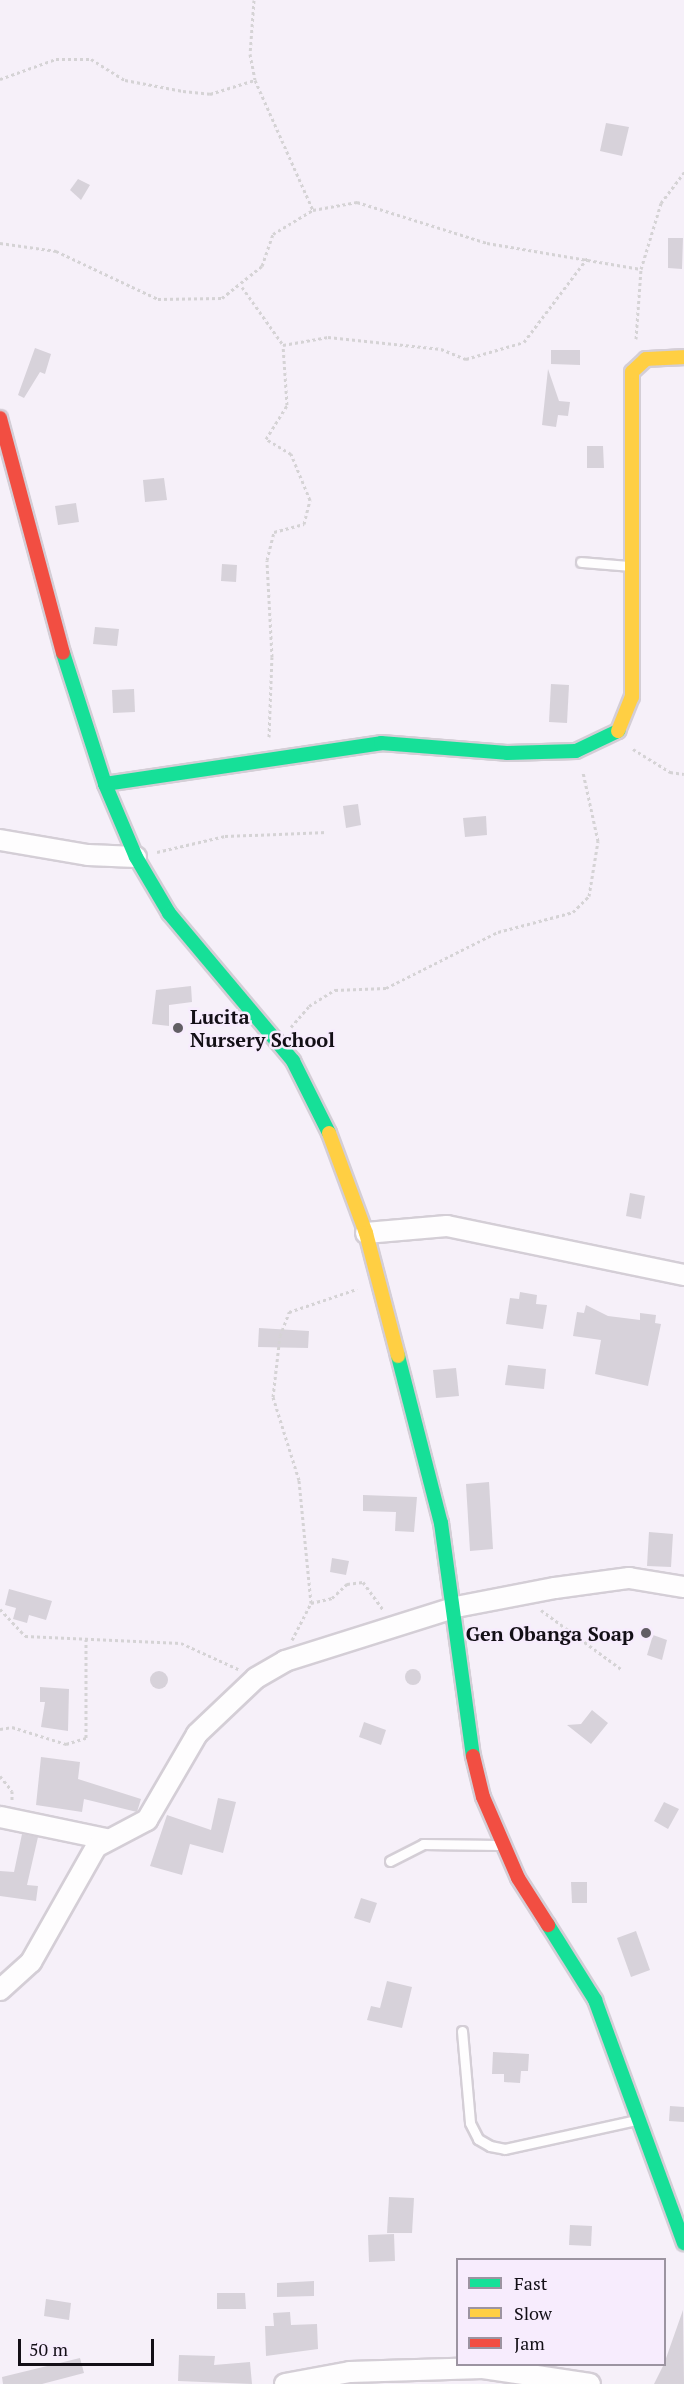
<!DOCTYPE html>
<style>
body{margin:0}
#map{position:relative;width:684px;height:2384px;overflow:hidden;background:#f6f0f9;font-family:"PT Serif",serif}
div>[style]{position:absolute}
.building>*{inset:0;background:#d7d2da}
.round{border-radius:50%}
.path>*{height:3px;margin-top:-1.5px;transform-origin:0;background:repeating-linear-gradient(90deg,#d5d3d5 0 3px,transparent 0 6px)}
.roads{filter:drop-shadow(2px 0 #d4ced6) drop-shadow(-2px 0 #d4ced6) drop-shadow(0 2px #d4ced6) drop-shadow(0 -2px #d4ced6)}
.lane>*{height:9px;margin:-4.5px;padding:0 4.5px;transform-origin:4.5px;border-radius:4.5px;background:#fefdfe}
.street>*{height:20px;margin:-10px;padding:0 10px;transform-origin:10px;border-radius:10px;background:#fefdfe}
.fast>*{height:14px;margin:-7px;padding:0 7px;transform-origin:7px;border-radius:7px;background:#16e098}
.slow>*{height:14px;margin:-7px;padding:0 7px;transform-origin:7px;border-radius:7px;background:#ffcf43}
.jam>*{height:14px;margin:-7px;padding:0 7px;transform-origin:7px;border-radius:7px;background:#f24e42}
.dots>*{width:16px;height:16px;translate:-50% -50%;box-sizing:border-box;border:3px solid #f7ecfd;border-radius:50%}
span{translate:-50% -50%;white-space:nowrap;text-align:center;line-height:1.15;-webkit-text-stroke:5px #f7ecfd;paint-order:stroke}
.poi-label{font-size:20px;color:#130f16;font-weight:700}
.left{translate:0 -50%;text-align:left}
.right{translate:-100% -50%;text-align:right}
.legend{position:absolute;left:456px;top:2258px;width:210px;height:108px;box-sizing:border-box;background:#f7ecfd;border:2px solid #9c94a1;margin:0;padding:8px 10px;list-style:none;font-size:18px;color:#130f16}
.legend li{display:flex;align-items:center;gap:12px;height:30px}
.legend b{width:30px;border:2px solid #9c94a1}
.scale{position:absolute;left:18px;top:2339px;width:136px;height:27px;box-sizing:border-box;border:3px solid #130f16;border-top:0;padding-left:8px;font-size:18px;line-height:21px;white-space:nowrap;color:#130f16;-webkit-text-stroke:4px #f7ecfd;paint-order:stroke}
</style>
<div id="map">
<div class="building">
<div style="clip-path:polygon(606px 123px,629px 127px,622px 156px,600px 151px)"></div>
<div style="clip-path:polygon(78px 179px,90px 185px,81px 200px,70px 190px)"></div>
<div style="clip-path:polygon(668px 238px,683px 238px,682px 269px,668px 268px)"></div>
<div style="clip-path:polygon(35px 348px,51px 354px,45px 374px,40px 372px,24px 398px,18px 395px)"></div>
<div style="clip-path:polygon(551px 350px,580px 350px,580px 365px,551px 364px)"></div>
<div style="clip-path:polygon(548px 369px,559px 401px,570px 402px,568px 416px,558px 415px,556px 427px,542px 425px)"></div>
<div style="clip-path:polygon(587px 446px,603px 446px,604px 468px,587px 468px)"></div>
<div style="clip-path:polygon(164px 478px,167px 500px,145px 502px,143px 480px)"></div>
<div style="clip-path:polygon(76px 503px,79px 522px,58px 525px,55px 506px)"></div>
<div style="clip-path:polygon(222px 564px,237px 565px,236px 582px,221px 581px)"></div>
<div style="clip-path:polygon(95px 627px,119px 629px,117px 646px,93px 644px)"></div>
<div style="clip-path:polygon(551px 684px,569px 685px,567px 723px,549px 722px)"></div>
<div style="clip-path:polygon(134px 689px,135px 712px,113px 713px,112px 690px)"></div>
<div style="clip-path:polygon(358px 804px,361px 825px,346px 828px,343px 806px)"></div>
<div style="clip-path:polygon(486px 816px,487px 835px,465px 837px,463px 818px)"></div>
<div style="clip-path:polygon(191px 986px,192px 1002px,169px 1005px,169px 1026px,152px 1024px,156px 990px)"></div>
<div style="clip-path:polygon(630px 1193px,645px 1196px,641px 1219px,626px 1216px)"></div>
<div style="clip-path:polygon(520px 1292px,537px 1295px,536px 1304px,547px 1305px,543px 1329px,506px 1324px,510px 1298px,519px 1299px)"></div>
<div style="clip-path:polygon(586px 1305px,608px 1316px,640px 1320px,640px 1313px,656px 1315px,655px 1323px,661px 1324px,648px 1386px,595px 1374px,601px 1340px,573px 1336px,577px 1312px,584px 1313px)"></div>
<div style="clip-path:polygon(259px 1328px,309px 1331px,308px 1348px,258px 1347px)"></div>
<div style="clip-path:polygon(508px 1365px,546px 1369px,544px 1389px,505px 1385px)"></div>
<div style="clip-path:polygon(456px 1368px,459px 1396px,436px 1398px,433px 1370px)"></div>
<div style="clip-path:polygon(489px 1482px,493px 1549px,470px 1551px,466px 1484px)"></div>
<div style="clip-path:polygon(363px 1495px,417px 1497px,414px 1532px,395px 1531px,396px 1512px,363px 1511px)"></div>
<div style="clip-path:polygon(649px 1532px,673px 1534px,671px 1567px,647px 1566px)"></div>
<div style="clip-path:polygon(332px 1558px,349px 1561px,346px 1575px,330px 1572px)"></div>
<div style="clip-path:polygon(9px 1589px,52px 1601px,46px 1620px,29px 1615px,27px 1623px,13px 1619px,16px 1608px,5px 1605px)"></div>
<div style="clip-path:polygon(653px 1635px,667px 1640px,662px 1660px,647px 1655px)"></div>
<div class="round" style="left:405px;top:1669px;width:16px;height:16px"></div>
<div class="round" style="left:150px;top:1671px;width:18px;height:18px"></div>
<div style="clip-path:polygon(40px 1687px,69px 1689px,68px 1731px,41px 1727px,45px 1702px,40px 1702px)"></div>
<div style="clip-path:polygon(592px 1710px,608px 1723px,591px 1744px,567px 1725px,581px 1724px)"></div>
<div style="clip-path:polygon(364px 1722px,386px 1730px,381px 1745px,359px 1737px)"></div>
<div style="clip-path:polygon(41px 1757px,80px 1762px,78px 1779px,141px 1799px,137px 1812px,84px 1799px,82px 1812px,36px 1805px)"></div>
<div style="clip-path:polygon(218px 1798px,236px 1802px,223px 1853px,190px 1844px,182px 1875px,150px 1866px,167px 1815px,211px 1830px)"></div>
<div style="clip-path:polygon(664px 1802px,679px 1809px,668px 1829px,654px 1821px)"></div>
<div style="clip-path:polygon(22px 1834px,38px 1837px,27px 1885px,38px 1886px,36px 1901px,0 1896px,0 1871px,14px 1872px)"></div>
<div style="clip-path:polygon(571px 1882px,587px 1882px,587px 1903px,572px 1903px)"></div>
<div style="clip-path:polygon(361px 1898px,377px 1903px,370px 1923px,354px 1918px)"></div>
<div style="clip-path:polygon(636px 1931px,650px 1970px,631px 1977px,617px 1938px)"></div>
<div style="clip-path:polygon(387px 1981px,412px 1987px,402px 2028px,367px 2020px,371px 2006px,380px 2008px)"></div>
<div style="clip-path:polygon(493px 2052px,529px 2054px,528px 2071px,521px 2071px,520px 2083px,504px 2082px,504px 2074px,492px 2074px)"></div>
<div style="clip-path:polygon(670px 2106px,684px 2107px,684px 2122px,669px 2121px)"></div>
<div style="clip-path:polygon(389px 2197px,414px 2198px,412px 2233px,387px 2233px)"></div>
<div style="clip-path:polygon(570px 2225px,592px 2226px,591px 2246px,569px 2245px)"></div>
<div style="clip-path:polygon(394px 2234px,395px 2261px,369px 2262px,368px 2235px)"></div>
<div style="clip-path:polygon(314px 2281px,314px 2296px,277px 2297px,277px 2283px)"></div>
<div style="clip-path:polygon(217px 2293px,245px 2293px,246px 2309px,217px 2309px)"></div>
<div style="clip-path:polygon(46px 2299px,71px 2303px,69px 2320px,44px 2316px)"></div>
<div style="clip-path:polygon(683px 2310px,684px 2384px,654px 2384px,664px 2364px)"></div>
<div style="clip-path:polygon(290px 2312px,291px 2325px,317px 2324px,318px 2349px,266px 2356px,265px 2326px,274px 2326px,273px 2313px)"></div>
<div style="clip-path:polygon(179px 2355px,215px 2356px,214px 2365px,250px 2362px,252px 2384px,178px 2381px)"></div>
<div style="clip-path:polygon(80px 2358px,84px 2373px,42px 2384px,3px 2384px,2px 2377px)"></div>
</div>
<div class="path">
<div style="left:254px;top:0;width:54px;rotate:94.2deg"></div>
<div style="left:250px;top:54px;width:26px;rotate:79deg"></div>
<div style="left:255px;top:80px;width:142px;rotate:66deg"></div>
<div style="left:0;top:79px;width:59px;rotate:-19.7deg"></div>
<div style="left:56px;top:59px;width:35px"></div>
<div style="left:91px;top:59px;width:40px;rotate:32deg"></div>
<div style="left:125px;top:80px;width:59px;rotate:10.7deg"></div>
<div style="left:183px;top:91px;width:27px;rotate:6deg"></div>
<div style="left:210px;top:94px;width:47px;rotate:-17.3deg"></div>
<div style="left:0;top:243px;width:57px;rotate:8.1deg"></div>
<div style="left:56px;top:251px;width:113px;rotate:25.2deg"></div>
<div style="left:158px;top:299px;width:64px;rotate:-0.9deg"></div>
<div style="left:222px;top:298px;width:51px;rotate:-38.7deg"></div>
<div style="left:262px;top:266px;width:34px;rotate:-71deg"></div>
<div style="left:273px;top:234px;width:47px;rotate:-31deg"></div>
<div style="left:313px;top:210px;width:45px;rotate:-10.3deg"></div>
<div style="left:357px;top:202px;width:136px;rotate:17.5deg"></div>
<div style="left:487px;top:243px;width:156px;rotate:9.6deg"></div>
<div style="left:242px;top:287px;width:71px;rotate:54.7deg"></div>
<div style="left:283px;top:345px;width:46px;rotate:-10.1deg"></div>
<div style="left:328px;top:337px;width:114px;rotate:6.1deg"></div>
<div style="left:441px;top:349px;width:27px;rotate:22deg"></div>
<div style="left:466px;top:359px;width:60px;rotate:-16.3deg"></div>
<div style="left:524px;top:342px;width:106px;rotate:-53deg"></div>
<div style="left:636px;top:339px;width:70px;rotate:-85.9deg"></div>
<div style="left:641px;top:269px;width:69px;rotate:-73.1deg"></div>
<div style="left:661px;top:203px;width:39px;rotate:-53deg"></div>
<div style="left:269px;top:737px;width:80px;rotate:-87.9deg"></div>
<div style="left:272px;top:657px;width:97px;rotate:-93deg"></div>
<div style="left:267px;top:560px;width:29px;rotate:-76deg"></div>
<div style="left:274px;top:532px;width:31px;rotate:-15deg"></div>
<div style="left:304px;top:524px;width:25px;rotate:-76deg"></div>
<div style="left:310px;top:500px;width:50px;rotate:-112.4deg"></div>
<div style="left:291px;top:454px;width:29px;rotate:-149deg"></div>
<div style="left:266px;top:439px;width:40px;rotate:-58deg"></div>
<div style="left:287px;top:405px;width:60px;rotate:-93.8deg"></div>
<div style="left:633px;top:749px;width:44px;rotate:31.9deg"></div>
<div style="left:670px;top:772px;width:14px;rotate:8deg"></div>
<div style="left:157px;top:852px;width:70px;rotate:-13.2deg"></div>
<div style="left:225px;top:836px;width:102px;rotate:-2.2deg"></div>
<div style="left:291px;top:1027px;width:28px;rotate:-49deg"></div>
<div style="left:309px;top:1006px;width:31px;rotate:-32deg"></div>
<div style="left:335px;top:990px;width:51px;rotate:-2.2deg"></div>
<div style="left:386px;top:988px;width:125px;rotate:-26.6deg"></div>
<div style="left:498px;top:932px;width:78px;rotate:-14.9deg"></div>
<div style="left:573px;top:912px;width:23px;rotate:-45deg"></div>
<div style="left:589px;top:896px;width:56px;rotate:-80.7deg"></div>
<div style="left:598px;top:841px;width:71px;rotate:-102.3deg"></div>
<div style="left:311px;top:1603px;width:124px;rotate:-95.6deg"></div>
<div style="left:299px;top:1480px;width:87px;rotate:-107.4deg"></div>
<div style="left:273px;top:1397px;width:61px;rotate:-83.5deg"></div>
<div style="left:280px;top:1336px;width:26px;rotate:-69deg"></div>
<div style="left:289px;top:1312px;width:72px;rotate:-18.7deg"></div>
<div style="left:0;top:1609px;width:37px;rotate:47deg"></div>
<div style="left:25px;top:1636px;width:156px;rotate:2.6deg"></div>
<div style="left:181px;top:1643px;width:63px;rotate:24.5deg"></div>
<div style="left:541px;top:1610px;width:99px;rotate:36.4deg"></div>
<div style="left:292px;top:1640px;width:42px;rotate:-62.8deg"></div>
<div style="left:311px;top:1603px;width:22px;rotate:-13deg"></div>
<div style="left:332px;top:1598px;width:21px;rotate:-43deg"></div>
<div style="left:347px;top:1584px;width:16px;rotate:-7deg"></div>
<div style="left:363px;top:1582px;width:34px;rotate:54deg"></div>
<div style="left:0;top:1729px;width:12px;rotate:-9deg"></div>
<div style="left:12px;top:1727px;width:57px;rotate:17.5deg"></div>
<div style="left:66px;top:1744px;width:21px;rotate:-17deg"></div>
<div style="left:86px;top:1738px;width:100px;rotate:-90deg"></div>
<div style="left:0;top:1776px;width:19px;rotate:51deg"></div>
<div style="left:12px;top:1791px;width:11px;rotate:90deg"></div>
</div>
<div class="roads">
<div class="lane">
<div style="left:581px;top:562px;width:49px;rotate:4.7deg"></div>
<div style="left:390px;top:1861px;width:37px;rotate:-27deg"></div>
<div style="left:423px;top:1844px;width:76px;rotate:0.8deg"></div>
<div style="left:462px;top:2031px;width:92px;rotate:85deg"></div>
<div style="left:470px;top:2123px;width:18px;rotate:63deg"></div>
<div style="left:478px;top:2139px;width:14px;rotate:30deg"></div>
<div style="left:490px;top:2146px;width:15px;rotate:11deg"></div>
<div style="left:505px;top:2149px;width:134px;rotate:-12.5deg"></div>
</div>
<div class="street">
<div style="left:0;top:840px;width:89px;rotate:9.7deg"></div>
<div style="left:88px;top:855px;width:48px;rotate:2.4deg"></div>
<div style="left:366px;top:1233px;width:81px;rotate:-4.9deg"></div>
<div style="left:447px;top:1226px;width:242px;rotate:11.7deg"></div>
<div style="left:0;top:1817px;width:108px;rotate:11.7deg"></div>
<div style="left:0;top:1990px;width:42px;rotate:-42.1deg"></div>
<div style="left:31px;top:1962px;width:132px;rotate:-60.5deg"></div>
<div style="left:96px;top:1847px;width:58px;rotate:-27.9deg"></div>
<div style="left:147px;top:1820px;width:99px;rotate:-59.8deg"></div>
<div style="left:197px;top:1734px;width:81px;rotate:-43.5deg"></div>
<div style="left:256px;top:1678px;width:34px;rotate:-30deg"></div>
<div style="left:285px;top:1661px;width:179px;rotate:-17.5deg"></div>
<div style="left:456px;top:1607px;width:101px;rotate:-10.9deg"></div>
<div style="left:555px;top:1588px;width:75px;rotate:-7.7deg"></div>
<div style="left:629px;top:1578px;width:56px;rotate:9.3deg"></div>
<div style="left:285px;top:2384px;width:66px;rotate:-10.5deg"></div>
<div style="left:350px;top:2372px;width:133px;rotate:-1.7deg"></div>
<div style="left:483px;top:2368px;width:108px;rotate:8.5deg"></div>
</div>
<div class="fast">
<div style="left:63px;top:653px;width:138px;rotate:72.2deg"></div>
<div style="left:105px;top:784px;width:79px;rotate:67deg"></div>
<div style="left:136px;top:857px;width:65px;rotate:59.5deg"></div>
<div style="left:169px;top:913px;width:193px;rotate:50deg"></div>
<div style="left:293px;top:1061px;width:80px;rotate:63.4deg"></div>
<div style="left:105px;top:784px;width:279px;rotate:-8.4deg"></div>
<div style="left:381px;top:743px;width:126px;rotate:4.5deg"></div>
<div style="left:507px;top:753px;width:69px;rotate:-1.7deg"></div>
<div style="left:576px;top:751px;width:47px;rotate:-25.5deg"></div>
<div style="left:398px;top:1356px;width:172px;rotate:75.6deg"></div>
<div style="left:441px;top:1523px;width:235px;rotate:82.2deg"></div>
<div style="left:548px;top:1925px;width:89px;rotate:57.9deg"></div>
<div style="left:595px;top:2000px;width:259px;rotate:69.9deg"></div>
</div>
<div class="slow">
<div style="left:618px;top:731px;width:37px;rotate:-68deg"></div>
<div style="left:632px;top:697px;width:325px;rotate:-90deg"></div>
<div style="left:632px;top:372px;width:19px;rotate:-43deg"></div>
<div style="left:646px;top:359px;width:38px;rotate:-3deg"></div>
<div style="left:329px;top:1133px;width:107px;rotate:69.7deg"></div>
<div style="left:366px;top:1233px;width:127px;rotate:75.4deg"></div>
</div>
<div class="jam">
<div style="left:0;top:418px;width:243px;rotate:75deg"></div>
<div style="left:473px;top:1756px;width:42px;rotate:76.3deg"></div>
<div style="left:483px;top:1797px;width:88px;rotate:66.6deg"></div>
<div style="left:518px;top:1878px;width:56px;rotate:57.4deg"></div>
</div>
</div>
<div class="dots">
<div style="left:178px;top:1028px;background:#625e65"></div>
<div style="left:646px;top:1633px;background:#625e65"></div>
</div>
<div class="poi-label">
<span class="left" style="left:190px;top:1028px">Lucita<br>Nursery School</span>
<span class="right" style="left:634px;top:1633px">Gen Obanga Soap</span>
</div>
<ul class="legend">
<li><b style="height:8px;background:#16e098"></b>Fast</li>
<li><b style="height:8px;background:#ffcf43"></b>Slow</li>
<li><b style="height:8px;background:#f24e42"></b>Jam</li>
</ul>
<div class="scale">50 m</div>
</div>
